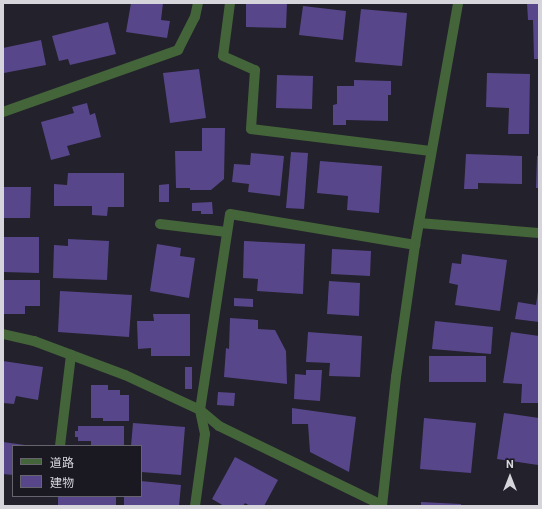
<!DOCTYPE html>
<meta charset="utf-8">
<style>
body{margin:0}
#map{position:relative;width:542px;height:509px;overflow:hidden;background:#23212b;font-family:Roboto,"Noto Sans JP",sans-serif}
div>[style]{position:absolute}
.building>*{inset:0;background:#58468a}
.minor>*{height:10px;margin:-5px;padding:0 5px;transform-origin:5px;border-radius:5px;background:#44643a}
span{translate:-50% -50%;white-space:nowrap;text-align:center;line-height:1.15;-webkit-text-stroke:3px #1a1821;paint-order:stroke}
.frame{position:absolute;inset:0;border:4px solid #d7d5dc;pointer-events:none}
.legend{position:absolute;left:12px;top:445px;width:130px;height:52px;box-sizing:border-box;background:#1a1821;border:1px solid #66646c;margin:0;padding:5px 7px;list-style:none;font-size:12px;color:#d7d5dc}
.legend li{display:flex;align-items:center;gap:8px;height:20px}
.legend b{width:20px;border:1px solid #66646c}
.north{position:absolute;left:490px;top:457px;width:40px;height:40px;-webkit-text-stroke:3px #1a1821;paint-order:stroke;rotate:0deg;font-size:11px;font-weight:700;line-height:16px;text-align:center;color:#d7d5dc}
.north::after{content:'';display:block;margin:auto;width:14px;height:18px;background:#d7d5dc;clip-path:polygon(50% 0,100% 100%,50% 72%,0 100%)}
</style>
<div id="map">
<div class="building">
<div style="clip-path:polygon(131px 3px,163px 3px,161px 20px,170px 21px,167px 38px,126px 32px)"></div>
<div style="clip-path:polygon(246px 3px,287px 3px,286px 28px,246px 27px)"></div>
<div style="clip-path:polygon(527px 3px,539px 3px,539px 59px,534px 59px,533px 20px,528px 20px)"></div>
<div style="clip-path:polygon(303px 6px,346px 11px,343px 40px,299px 35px)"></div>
<div style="clip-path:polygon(361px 9px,407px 13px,402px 66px,355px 62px)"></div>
<div style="clip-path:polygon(108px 22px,116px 54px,70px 65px,68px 59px,59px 61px,52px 36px)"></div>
<div style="clip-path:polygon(41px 40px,46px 65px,4px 73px,3px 48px)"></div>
<div style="clip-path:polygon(199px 69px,206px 118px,170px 123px,163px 73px)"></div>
<div style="clip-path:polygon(487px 73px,530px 74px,529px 134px,508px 134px,509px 108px,486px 107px)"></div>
<div style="clip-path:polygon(277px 75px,313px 76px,312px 109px,276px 108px)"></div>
<div style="clip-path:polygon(354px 80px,391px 81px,391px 95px,388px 95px,388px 121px,346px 120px,346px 125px,333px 125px,333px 105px,337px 104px,337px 86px,354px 86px)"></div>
<div style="clip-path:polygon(87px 103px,90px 115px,95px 113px,101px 137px,67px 146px,70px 155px,51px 160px,41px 122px,74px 113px,72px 107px)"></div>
<div style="clip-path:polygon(202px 128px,225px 128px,224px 179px,211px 190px,190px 190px,190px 188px,176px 188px,175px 151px,202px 151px)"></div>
<div style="clip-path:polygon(291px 152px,308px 153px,304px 209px,286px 208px)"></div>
<div style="clip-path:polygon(251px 153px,284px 156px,280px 196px,248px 192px,249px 184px,232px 182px,234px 164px,250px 165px)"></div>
<div style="clip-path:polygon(466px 154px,522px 156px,522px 184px,478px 183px,478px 189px,464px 189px)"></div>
<div style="clip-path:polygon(537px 156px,539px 156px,539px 188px,536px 188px)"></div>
<div style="clip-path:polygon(320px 161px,382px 166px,379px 213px,347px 210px,348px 196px,317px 193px)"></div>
<div style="clip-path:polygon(68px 173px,124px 173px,124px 207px,108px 207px,107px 216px,92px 215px,92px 206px,54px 206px,54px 184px,67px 185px)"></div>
<div style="clip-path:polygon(169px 184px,169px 202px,159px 202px,159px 185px)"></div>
<div style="clip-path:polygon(3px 187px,31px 187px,30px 218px,3px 218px)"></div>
<div style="clip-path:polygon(212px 202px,213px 214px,201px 214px,201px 211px,192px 211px,192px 203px)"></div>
<div style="clip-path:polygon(3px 237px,39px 237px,39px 273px,3px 272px)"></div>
<div style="clip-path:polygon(68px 239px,109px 241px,107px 280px,53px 278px,54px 245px,68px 246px)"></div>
<div style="clip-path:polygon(244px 241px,305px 244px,303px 294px,257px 291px,258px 279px,243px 278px)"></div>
<div style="clip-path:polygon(157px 244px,181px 248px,180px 256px,195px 258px,189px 298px,150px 291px)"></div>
<div style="clip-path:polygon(332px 249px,371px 251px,370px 276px,331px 274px)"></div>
<div style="clip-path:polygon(462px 254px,507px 260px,500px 311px,455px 305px,458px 285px,449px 283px,452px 263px,461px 264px)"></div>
<div style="clip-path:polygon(3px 280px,40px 280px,40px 306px,25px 306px,25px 314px,3px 314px)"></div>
<div style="clip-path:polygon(329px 281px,360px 283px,359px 316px,327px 314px)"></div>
<div style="clip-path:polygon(60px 291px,132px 295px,129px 337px,58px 332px)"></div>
<div style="clip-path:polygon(538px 291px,539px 322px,515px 319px,518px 302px,536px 305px)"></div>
<div style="clip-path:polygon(234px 298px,253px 299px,253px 307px,234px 306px)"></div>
<div style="clip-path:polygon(153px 314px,190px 314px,190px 356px,151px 356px,151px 348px,138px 349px,137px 321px,154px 321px)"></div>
<div style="clip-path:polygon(230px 318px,258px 320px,258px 329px,275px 330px,286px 351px,287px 384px,224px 377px,226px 348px,229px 349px)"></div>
<div style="clip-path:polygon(435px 321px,493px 327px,491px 354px,432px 349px)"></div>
<div style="clip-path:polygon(308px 332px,362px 336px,360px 377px,329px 376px,330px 363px,306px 362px)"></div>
<div style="clip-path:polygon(511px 332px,539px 336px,539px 403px,521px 403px,522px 384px,503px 383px)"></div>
<div style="clip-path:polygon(429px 356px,486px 356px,486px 382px,429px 382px)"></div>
<div style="clip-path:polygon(3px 361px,43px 367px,38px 400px,16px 396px,14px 404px,3px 403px)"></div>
<div style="clip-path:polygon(185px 367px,192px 367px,192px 389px,185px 389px)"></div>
<div style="clip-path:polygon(306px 370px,322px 370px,320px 401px,294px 399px,295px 374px,306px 375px)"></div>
<div style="clip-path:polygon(91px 385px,108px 385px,108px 390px,120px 390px,120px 395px,129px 395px,129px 421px,103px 421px,103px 418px,91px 418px)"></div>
<div style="clip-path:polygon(218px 392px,235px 393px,234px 406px,217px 405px)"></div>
<div style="clip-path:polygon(292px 408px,356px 417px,349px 472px,310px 452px,308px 424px,292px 424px)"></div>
<div style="clip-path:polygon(504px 413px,539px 418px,538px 465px,497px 459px)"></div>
<div style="clip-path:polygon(424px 418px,476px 423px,471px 473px,420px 469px)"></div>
<div style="clip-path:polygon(133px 423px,185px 427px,181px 475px,141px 472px,141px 446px,131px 446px)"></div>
<div style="clip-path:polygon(78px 426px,124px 426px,124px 446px,91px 446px,91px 441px,78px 441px,78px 437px,75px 437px,75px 431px,78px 431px)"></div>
<div style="clip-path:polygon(3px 442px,25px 445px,13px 446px,13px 475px,3px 474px)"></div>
<div style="clip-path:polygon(235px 457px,278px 480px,264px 506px,250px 506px,245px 503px,243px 506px,224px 506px,212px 499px)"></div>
<div style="clip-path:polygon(141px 481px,181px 485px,179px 506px,124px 506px,124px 496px,141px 496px)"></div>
<div style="clip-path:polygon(58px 496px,116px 496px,116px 506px,58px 506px)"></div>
<div style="clip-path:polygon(421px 502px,461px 504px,461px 506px,421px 506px)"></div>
</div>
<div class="minor">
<div style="left:230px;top:3px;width:53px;rotate:97.5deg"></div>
<div style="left:223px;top:56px;width:35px;rotate:24deg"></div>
<div style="left:255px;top:70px;width:59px;rotate:93.9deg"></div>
<div style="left:251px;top:129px;width:181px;rotate:7deg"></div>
<div style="left:3px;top:112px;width:186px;rotate:-19.5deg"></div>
<div style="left:178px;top:50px;width:37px;rotate:-63deg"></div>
<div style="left:195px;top:17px;width:14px;rotate:-78deg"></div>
<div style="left:419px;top:223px;width:120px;rotate:4.8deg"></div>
<div style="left:160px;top:224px;width:67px;rotate:6.8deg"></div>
<div style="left:3px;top:334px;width:32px;rotate:13deg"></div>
<div style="left:34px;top:341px;width:97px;rotate:20.5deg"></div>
<div style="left:125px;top:375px;width:83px;rotate:25deg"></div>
<div style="left:200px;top:410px;width:25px;rotate:40deg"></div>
<div style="left:219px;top:426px;width:181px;rotate:25.9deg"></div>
<div style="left:60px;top:446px;width:92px;rotate:-83.1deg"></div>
<div style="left:195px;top:506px;width:73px;rotate:-82.1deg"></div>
<div style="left:205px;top:434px;width:25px;rotate:-102deg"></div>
<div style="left:200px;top:410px;width:198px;rotate:-81.3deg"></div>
<div style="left:230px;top:214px;width:188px;rotate:9.5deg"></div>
<div style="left:382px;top:506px;width:130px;rotate:-83.8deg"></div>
<div style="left:396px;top:377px;width:133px;rotate:-81.8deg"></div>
<div style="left:415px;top:245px;width:246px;rotate:-79.9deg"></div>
</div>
<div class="frame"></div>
<ul class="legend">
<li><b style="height:5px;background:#44643a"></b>道路</li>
<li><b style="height:11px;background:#58468a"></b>建物</li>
</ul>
<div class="north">N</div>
</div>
